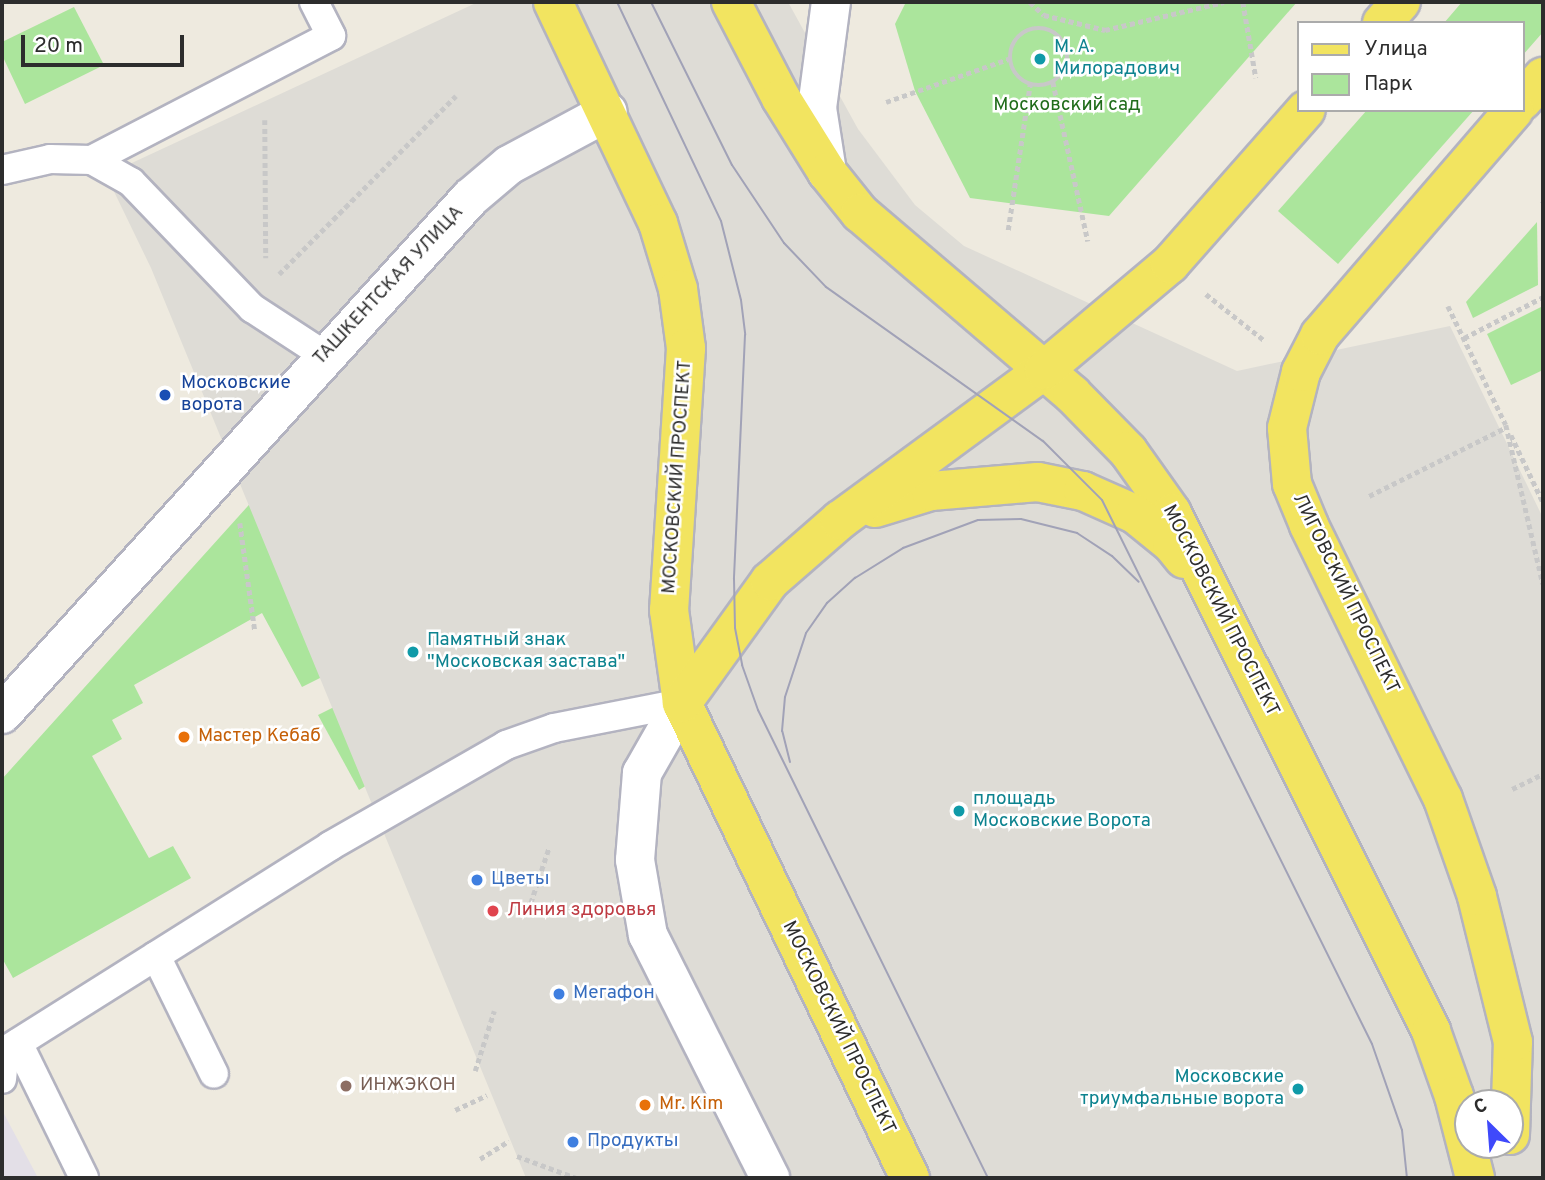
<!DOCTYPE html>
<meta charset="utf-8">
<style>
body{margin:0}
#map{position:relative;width:1545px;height:1180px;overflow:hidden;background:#eeeadf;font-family:Overpass,sans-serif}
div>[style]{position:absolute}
.industrial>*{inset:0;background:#e3dfe7}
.green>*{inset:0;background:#abe59c}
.plaza>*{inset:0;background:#dedcd6}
.path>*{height:4.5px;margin-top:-2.25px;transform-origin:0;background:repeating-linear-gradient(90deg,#c8c8c8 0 5px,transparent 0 8.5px)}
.path>.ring{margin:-2.25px;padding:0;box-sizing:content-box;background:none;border:4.5px solid #c8c8c8;border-radius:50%}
.roads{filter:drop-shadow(2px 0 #b3b3c0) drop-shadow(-2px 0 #b3b3c0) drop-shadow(0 2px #b3b3c0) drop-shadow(0 -2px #b3b3c0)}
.lane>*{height:28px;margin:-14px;padding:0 14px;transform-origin:14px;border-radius:14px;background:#fff}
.street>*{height:38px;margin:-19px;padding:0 19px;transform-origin:19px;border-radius:19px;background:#fff}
.secondary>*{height:38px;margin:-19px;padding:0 19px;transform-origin:19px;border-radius:19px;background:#fff}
.primary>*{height:38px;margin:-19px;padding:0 19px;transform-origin:19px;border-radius:19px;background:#f2e460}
.tram>*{height:2px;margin:-1px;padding:0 1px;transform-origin:1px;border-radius:1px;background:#a1a2b7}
.dots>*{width:19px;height:19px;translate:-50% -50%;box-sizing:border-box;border:4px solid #fff;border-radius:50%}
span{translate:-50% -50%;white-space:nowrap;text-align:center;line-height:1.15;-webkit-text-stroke:5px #fff;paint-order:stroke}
.culture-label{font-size:19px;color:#0d838f}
.left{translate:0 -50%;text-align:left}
.right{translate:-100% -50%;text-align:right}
.park-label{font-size:19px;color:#206c1a}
.street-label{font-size:19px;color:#2d2d2d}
.transit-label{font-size:19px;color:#164399}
.food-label{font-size:19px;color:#c56008}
.shop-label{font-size:19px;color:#366cbe}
.health-label{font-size:19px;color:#be3a42}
.education-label{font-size:19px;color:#785e54}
.frame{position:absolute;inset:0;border:4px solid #2d2d2d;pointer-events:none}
.legend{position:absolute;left:1297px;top:21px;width:228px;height:91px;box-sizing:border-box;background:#fff;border:2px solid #ababab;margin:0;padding:9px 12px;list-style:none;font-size:21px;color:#2d2d2d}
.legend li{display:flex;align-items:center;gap:14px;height:35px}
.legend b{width:35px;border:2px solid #ababab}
.north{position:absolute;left:1454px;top:1089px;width:70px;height:70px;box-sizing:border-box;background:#fff;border:2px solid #ababab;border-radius:50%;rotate:335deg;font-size:19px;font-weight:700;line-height:28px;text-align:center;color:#2d2d2d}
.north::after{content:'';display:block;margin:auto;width:24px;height:32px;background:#3f49fb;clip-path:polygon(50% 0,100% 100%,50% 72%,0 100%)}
.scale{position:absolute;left:21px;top:35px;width:163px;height:32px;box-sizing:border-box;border:4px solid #2d2d2d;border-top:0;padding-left:9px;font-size:21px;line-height:24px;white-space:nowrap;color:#2d2d2d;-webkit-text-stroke:5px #fff;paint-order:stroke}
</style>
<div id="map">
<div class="industrial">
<div style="clip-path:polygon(2px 1110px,37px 1176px,38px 1178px,2px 1178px)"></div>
</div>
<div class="green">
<div style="clip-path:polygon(906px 2px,1297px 2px,1109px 216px,970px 198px,915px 91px,895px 24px)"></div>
<div style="clip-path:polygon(1462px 2px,1543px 2px,1543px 32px,1522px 56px,1522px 23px,1444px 23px)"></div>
<div style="clip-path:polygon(74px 7px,104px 65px,25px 104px,2px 55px,2px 42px)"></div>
<div style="clip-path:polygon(1367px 110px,1474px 110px,1338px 264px,1278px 211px)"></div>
<div style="clip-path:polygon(1537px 222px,1538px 285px,1473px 318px,1466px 302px)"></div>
<div style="clip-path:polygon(1543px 306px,1543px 370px,1511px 385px,1487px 334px)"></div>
<div style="clip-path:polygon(338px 406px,344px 666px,302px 687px,262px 613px,134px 685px,143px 703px,112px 720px,122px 739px,92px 756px,149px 858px,173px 846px,191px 878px,13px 978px,2px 958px,2px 779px)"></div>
<div style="clip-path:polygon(358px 695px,372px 782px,359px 790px,318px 715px)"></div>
</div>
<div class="plaza">
<div style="clip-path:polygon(evenodd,478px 2px,788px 2px,858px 129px,915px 205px,964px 246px,1237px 371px,1450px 326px,1543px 518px,1543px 1178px,526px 1178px,151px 268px,106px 175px,478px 2px,1468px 1103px,1510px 1103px,1510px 1145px,1468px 1145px,1468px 1103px)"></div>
</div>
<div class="path">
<div style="left:1030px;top:2px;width:19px;rotate:43deg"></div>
<div style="left:1044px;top:15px;width:63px;rotate:13.8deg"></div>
<div style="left:1105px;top:30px;width:122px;rotate:-13.2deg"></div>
<div style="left:1243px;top:2px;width:77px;rotate:80.3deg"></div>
<div class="ring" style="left:1010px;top:28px;width:53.5px;height:53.5px"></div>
<div style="left:1053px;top:82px;width:163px;rotate:77.6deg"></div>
<div style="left:886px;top:102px;width:133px;rotate:-19.4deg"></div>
<div style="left:265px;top:120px;width:138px;rotate:89.6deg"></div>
<div style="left:1542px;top:200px;width:1px;rotate:45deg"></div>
<div style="left:1008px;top:230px;width:148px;rotate:-81.4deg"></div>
<div style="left:279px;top:274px;width:251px;rotate:-45.2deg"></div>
<div style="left:1206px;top:294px;width:75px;rotate:38.5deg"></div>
<div style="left:1448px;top:306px;width:132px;rotate:64deg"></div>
<div style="left:1506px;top:425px;width:163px;rotate:76.9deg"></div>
<div style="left:1464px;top:338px;width:89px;rotate:-27.4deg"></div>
<div style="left:1511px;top:435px;width:74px;rotate:64.5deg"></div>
<div style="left:1369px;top:496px;width:154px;rotate:-26.6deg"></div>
<div style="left:240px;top:523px;width:109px;rotate:82.1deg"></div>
<div style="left:1512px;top:789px;width:34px;rotate:-26deg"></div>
<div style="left:528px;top:911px;width:67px;rotate:-71.8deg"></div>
<div style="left:475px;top:1071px;width:63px;rotate:-72.4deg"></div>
<div style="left:455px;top:1110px;width:35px;rotate:-25deg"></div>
<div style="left:517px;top:1156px;width:63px;rotate:20.4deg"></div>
<div style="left:480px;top:1159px;width:34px;rotate:-32deg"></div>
</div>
<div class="roads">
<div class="lane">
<div style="left:314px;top:2px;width:38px;rotate:63deg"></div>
<div style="left:331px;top:36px;width:269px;rotate:152.6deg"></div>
<div style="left:92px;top:160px;width:45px;rotate:29.4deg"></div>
<div style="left:131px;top:182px;width:175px;rotate:46.2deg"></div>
<div style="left:252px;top:308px;width:86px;rotate:33.1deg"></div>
<div style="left:2px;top:170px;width:49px;rotate:-12.9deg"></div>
<div style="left:50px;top:159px;width:42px;rotate:1.4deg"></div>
<div style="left:156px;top:956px;width:131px;rotate:63.8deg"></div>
<div style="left:18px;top:1043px;width:150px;rotate:63.9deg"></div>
<div style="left:2px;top:1079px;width:28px;rotate:-84deg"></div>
<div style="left:5px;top:1051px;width:384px;rotate:-32.2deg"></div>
<div style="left:330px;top:846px;width:203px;rotate:-29.8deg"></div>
<div style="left:506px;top:745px;width:51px;rotate:-19.5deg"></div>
<div style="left:554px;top:728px;width:130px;rotate:-11.1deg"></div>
</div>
<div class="street">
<div style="left:827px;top:172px;width:65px;rotate:-98.9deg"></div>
<div style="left:817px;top:108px;width:107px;rotate:-82.5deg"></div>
<div style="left:682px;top:703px;width:81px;rotate:119.7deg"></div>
<div style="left:642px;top:773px;width:87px;rotate:94.6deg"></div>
<div style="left:635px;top:860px;width:76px;rotate:80.2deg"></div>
<div style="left:648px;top:935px;width:272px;rotate:63.3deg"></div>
</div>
<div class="secondary">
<div style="left:2px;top:714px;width:697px;rotate:-47.79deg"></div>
<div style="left:470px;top:198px;width:51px;rotate:-40.2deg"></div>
<div style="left:509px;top:165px;width:112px;rotate:-28.2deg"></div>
</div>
<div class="primary">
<div style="left:553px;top:2px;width:245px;rotate:64.6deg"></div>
<div style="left:658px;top:223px;width:69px;rotate:73.1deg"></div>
<div style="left:678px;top:289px;width:60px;rotate:82.3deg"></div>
<div style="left:686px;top:348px;width:263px;rotate:93.7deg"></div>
<div style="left:669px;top:610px;width:94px;rotate:82deg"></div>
<div style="left:682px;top:703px;width:527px;rotate:64.36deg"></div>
<div style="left:731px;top:2px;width:108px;rotate:62.5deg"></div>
<div style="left:781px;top:98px;width:87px;rotate:58.1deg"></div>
<div style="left:827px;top:172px;width:53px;rotate:51.2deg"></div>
<div style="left:860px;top:213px;width:279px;rotate:40.5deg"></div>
<div style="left:1072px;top:394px;width:80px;rotate:45.5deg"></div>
<div style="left:1128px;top:451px;width:76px;rotate:54.6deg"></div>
<div style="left:1172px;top:513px;width:579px;rotate:63.43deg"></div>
<div style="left:1431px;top:1031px;width:69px;rotate:70.5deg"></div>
<div style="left:1454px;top:1096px;width:85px;rotate:75.6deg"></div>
<div style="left:1382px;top:23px;width:28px;rotate:-48deg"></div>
<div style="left:1522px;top:101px;width:32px;rotate:-49deg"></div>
<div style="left:875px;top:508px;width:59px;rotate:-16.9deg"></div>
<div style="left:931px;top:491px;width:107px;rotate:-4.8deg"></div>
<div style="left:1038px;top:482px;width:46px;rotate:11.3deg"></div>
<div style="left:1083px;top:491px;width:57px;rotate:23.9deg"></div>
<div style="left:1135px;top:514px;width:48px;rotate:39deg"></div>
<div style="left:1172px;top:544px;width:19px;rotate:51deg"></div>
<div style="left:682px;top:703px;width:150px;rotate:-54.2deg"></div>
<div style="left:770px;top:581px;width:93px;rotate:-41.1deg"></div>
<div style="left:840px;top:520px;width:253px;rotate:-36.3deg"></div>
<div style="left:1044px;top:370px;width:165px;rotate:-40.1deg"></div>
<div style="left:1170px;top:264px;width:205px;rotate:-48.6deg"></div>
<div style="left:1510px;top:1135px;width:93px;rotate:-88.2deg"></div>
<div style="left:1513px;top:1042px;width:150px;rotate:-103.9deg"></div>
<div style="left:1477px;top:896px;width:103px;rotate:-109.3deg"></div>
<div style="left:1443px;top:799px;width:305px;rotate:-116.1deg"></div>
<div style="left:1309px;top:525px;width:44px;rotate:-112.5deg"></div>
<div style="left:1292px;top:484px;width:56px;rotate:-95.1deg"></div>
<div style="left:1287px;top:428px;width:58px;rotate:-76deg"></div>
<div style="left:1301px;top:372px;width:42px;rotate:-62.8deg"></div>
<div style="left:1320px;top:335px;width:297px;rotate:-49.2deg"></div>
</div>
</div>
<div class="tram">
<div style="left:617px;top:2px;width:242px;rotate:64.6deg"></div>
<div style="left:721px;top:221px;width:81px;rotate:75.8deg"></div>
<div style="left:741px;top:300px;width:35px;rotate:83deg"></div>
<div style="left:745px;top:335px;width:244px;rotate:92.6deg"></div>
<div style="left:734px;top:579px;width:49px;rotate:88.8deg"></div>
<div style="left:735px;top:628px;width:38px;rotate:79deg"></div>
<div style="left:742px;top:665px;width:48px;rotate:70.4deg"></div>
<div style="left:758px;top:710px;width:521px;rotate:63.83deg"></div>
<div style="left:651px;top:2px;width:182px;rotate:63.6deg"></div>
<div style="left:732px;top:165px;width:94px;rotate:56.3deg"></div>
<div style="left:784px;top:243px;width:61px;rotate:46.3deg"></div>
<div style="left:826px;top:287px;width:266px;rotate:35.4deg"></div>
<div style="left:1043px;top:441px;width:83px;rotate:45deg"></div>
<div style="left:1102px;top:500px;width:607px;rotate:63.6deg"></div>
<div style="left:1372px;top:1044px;width:91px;rotate:70.8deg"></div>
<div style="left:1402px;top:1130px;width:48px;rotate:84.1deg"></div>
<div style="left:790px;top:762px;width:32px;rotate:-104deg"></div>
<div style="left:782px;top:731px;width:34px;rotate:-85deg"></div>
<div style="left:785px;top:697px;width:67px;rotate:-71.8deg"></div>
<div style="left:806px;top:633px;width:37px;rotate:-55deg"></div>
<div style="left:827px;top:603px;width:38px;rotate:-42deg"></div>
<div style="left:855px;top:578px;width:57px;rotate:-32deg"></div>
<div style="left:903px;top:548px;width:80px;rotate:-20.5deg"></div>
<div style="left:978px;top:520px;width:43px;rotate:-1.3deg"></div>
<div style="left:1021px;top:519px;width:58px;rotate:14deg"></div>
<div style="left:1077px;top:533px;width:42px;rotate:33.3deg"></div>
<div style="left:1112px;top:556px;width:37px;rotate:44deg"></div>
</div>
<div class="dots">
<div style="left:1040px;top:59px;background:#0f9aa8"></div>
<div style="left:165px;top:395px;background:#1a4fb4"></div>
<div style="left:413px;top:652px;background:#0f9aa8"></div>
<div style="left:184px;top:737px;background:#e8710a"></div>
<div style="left:959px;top:811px;background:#0f9aa8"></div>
<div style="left:477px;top:880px;background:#3f7fe0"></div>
<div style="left:493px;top:911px;background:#e0444e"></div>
<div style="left:559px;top:994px;background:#3f7fe0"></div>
<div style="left:346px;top:1086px;background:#8d6e63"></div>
<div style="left:1298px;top:1089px;background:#0f9aa8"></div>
<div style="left:645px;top:1105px;background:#e8710a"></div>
<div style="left:573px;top:1142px;background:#3f7fe0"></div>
</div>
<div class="culture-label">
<span class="left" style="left:1054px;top:59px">М. А.<br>Милорадович</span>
<span class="left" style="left:427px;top:652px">Памятный знак<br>"Московская застава"</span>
<span class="left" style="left:973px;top:811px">площадь<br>Московские Ворота</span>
<span class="right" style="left:1284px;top:1089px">Московские<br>триумфальные ворота</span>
</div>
<div class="park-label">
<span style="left:1067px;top:106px">Московский сад</span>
</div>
<div class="street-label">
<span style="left:389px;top:286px;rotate:-47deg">ТАШКЕНТСКАЯ УЛИЦА</span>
<span style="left:678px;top:477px;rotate:-86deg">МОСКОВСКИЙ ПРОСПЕКТ</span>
<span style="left:1345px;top:594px;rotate:64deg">ЛИГОВСКИЙ ПРОСПЕКТ</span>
<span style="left:1220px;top:611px;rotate:63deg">МОСКОВСКИЙ ПРОСПЕКТ</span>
<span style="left:838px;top:1028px;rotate:64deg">МОСКОВСКИЙ ПРОСПЕКТ</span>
</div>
<div class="transit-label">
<span class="left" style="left:181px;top:395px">Московские<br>ворота</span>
</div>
<div class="food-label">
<span class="left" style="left:198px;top:737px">Мастер Кебаб</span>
<span class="left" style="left:659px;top:1105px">Mr. Kim</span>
</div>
<div class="shop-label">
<span class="left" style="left:491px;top:880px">Цветы</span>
<span class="left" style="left:573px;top:994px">Мегафон</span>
<span class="left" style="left:587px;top:1142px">Продукты</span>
</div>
<div class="health-label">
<span class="left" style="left:507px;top:911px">Линия здоровья</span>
</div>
<div class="education-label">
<span class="left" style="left:360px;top:1086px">ИНЖЭКОН</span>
</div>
<div class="frame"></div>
<ul class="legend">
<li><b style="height:9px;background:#f2e460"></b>Улица</li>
<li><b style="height:19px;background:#abe59c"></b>Парк</li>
</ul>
<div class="north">С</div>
<div class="scale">20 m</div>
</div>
